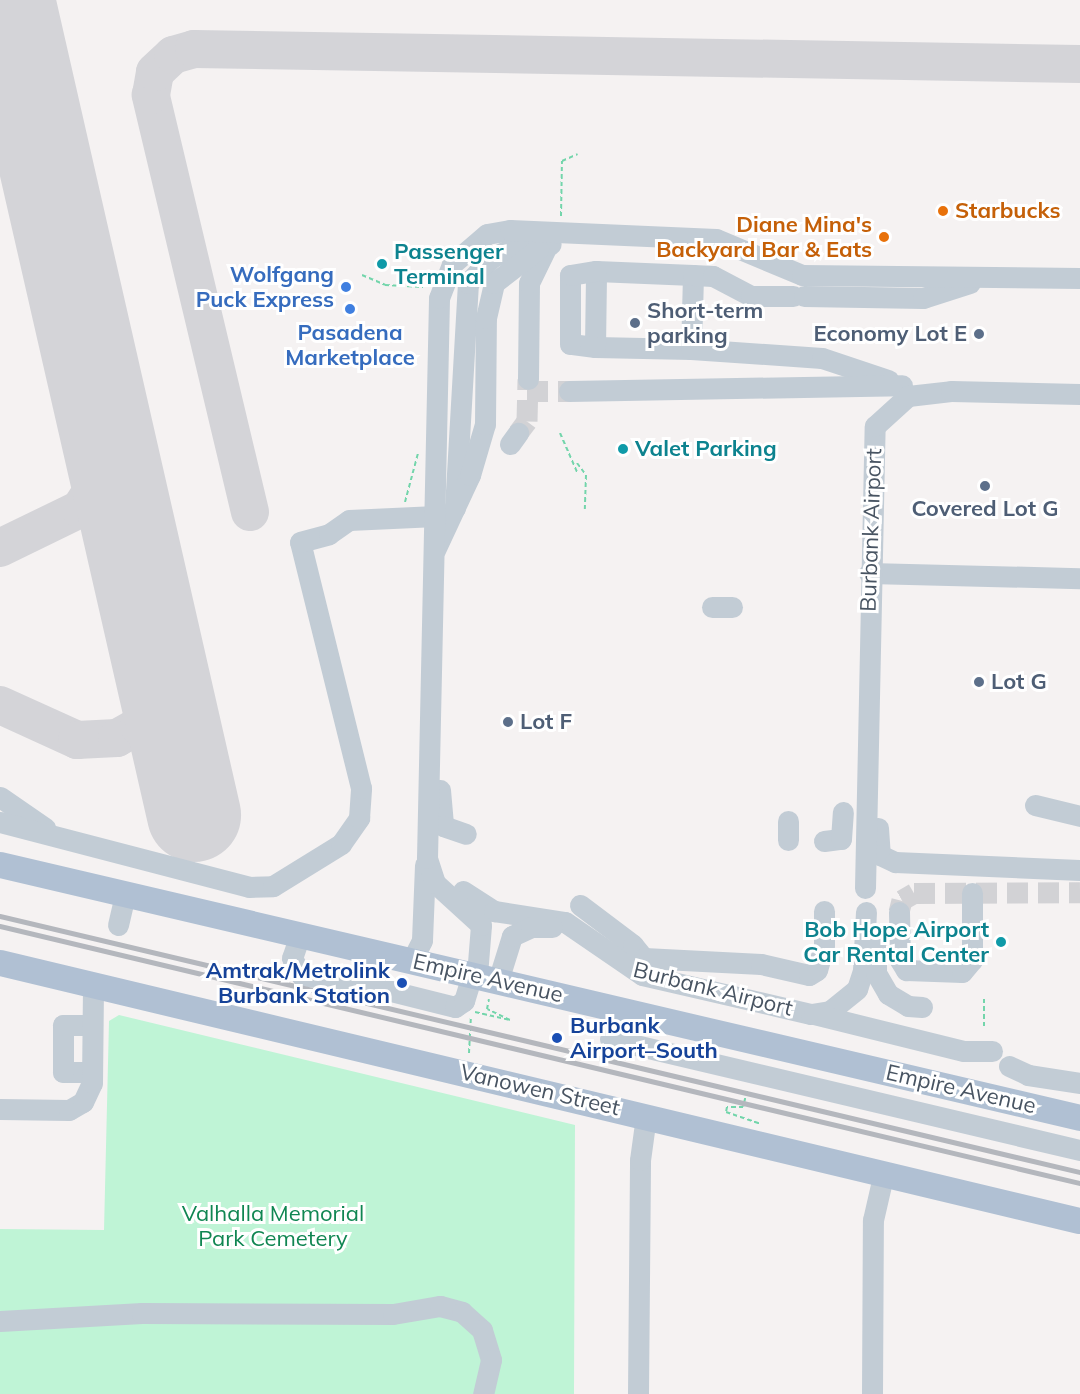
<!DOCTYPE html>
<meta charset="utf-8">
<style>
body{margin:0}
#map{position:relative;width:1080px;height:1394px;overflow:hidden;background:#f5f2f2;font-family:Mulish,sans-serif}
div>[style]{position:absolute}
.green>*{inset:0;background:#bff4d6}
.taxiway>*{height:38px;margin:-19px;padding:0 19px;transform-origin:19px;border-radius:19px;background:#d4d4d8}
.runway>*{height:94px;margin:-47px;padding:0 47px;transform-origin:47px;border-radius:47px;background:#d4d4d8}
.minor-tunnel>*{height:21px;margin-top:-10.5px;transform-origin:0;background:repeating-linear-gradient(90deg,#d2d2d5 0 21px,transparent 0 31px)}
.path>*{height:2px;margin-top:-1px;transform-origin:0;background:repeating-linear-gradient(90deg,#73d5ab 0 4.5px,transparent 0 7.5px)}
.minor>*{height:21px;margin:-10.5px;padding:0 10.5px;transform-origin:10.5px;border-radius:10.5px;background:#c2ccd5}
.major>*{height:26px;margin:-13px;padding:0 13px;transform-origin:13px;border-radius:13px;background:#b0c0d3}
.rail>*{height:4.5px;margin:-2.25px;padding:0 2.25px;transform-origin:2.25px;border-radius:2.25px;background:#b4b7bd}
.dots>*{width:16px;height:16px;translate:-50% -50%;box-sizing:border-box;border:3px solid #fff;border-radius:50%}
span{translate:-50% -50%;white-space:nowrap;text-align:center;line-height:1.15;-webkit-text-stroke:6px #fff;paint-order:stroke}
.food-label{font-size:22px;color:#c56008;font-weight:700}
.left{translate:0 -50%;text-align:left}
.right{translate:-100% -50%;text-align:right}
.culture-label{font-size:22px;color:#0d838f;font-weight:700}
.shop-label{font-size:22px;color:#366cbe;font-weight:700}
.service-label{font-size:22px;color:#4e5e75;font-weight:700}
.street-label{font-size:22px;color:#485462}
.transit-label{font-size:22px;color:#164399;font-weight:700}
.park-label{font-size:22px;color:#108652}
</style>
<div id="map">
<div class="green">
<div style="clip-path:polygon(119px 1015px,575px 1125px,574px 1394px,0 1394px,0 1229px,104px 1230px,109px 1021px)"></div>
</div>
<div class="taxiway">
<div style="left:0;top:102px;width:28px;rotate:-71deg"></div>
<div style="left:9px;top:76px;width:54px;rotate:-85.8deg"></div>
<div style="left:0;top:145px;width:40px;rotate:-4.3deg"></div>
<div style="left:250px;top:512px;width:429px;rotate:-103.4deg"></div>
<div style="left:151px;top:95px;width:23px;rotate:-80deg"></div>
<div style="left:155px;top:72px;width:25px;rotate:-43deg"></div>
<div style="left:173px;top:55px;width:22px;rotate:-16deg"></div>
<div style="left:194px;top:49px;width:886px;rotate:0.97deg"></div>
<div style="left:0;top:548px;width:89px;rotate:-26deg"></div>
<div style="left:80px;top:509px;width:37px;rotate:-57deg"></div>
<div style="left:100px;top:478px;width:48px;rotate:-82.9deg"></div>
<div style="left:0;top:705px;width:85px;rotate:24.4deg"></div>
<div style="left:77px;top:740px;width:40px;rotate:-2.9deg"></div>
<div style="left:117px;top:738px;width:25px;rotate:-29deg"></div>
<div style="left:139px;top:726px;width:25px;rotate:-53deg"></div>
<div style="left:154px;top:706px;width:36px;rotate:-77deg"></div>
</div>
<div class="runway">
<div style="left:8px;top:0;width:836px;rotate:77.14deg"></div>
</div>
<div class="minor-tunnel">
<div style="left:527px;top:391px;width:42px"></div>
<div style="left:518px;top:433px;width:15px;rotate:-53deg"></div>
<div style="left:527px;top:421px;width:42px;rotate:-88.6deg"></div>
<div style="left:899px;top:912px;width:12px;rotate:-76deg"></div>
<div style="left:902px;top:900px;width:14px;rotate:-30deg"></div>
<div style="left:914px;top:893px;width:166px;rotate:-0.3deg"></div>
</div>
<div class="path">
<div style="left:561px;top:216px;width:55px;rotate:-89deg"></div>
<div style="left:562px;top:161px;width:17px;rotate:-24deg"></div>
<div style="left:362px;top:275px;width:25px;rotate:23deg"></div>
<div style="left:385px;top:285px;width:38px;rotate:3deg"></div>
<div style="left:560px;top:433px;width:43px;rotate:66.4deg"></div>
<div style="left:577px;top:463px;width:15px;rotate:53deg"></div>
<div style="left:586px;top:475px;width:34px;rotate:92deg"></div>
<div style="left:405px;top:502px;width:51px;rotate:-75.1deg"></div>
<div style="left:475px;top:1012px;width:36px;rotate:13deg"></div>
<div style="left:510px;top:1020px;width:25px;rotate:-154deg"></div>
<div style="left:487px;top:1009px;width:10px;rotate:-79deg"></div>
<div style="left:984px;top:1026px;width:28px;rotate:-90deg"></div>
<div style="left:469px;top:1053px;width:36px;rotate:-87deg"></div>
<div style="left:747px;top:1091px;width:16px;rotate:104deg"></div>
<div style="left:743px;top:1107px;width:16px;rotate:180deg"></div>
<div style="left:727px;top:1107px;width:5px;rotate:101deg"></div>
<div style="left:726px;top:1112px;width:37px;rotate:19deg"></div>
</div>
<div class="minor">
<div style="left:693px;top:275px;width:74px;rotate:91.5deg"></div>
<div style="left:691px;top:349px;width:96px;rotate:-178.8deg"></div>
<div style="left:595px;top:347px;width:76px;rotate:-89.2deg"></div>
<div style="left:596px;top:271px;width:97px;rotate:2.4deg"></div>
<div style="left:693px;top:275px;width:20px;rotate:3deg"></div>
<div style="left:713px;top:276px;width:43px;rotate:27.8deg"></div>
<div style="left:751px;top:296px;width:42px"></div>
<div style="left:804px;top:296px;width:119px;rotate:1deg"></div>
<div style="left:923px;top:298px;width:49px;rotate:-17.7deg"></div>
<div style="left:595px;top:347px;width:25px;rotate:-173deg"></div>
<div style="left:570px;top:344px;width:69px;rotate:-90deg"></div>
<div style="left:570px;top:275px;width:26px;rotate:-9deg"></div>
<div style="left:691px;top:349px;width:131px;rotate:3.9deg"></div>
<div style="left:822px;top:358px;width:70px;rotate:18.4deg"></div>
<div style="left:528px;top:379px;width:96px;rotate:-89.4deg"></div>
<div style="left:529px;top:283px;width:41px;rotate:-64.1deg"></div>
<div style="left:569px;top:391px;width:333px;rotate:-1deg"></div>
<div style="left:510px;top:444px;width:14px;rotate:-54deg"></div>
<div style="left:455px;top:508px;width:225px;rotate:-86.7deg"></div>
<div style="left:468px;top:283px;width:34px;rotate:-47deg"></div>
<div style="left:491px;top:258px;width:19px;rotate:-25deg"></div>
<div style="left:508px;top:250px;width:43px;rotate:-7.9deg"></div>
<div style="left:435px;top:550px;width:83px;rotate:-65deg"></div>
<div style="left:470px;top:475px;width:53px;rotate:-73.6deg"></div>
<div style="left:485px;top:424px;width:106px;rotate:-89.5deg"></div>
<div style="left:486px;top:318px;width:36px;rotate:-77deg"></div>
<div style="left:494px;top:283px;width:56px;rotate:-37.7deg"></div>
<div style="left:869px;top:573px;width:211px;rotate:1.4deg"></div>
<div style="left:712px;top:607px;width:20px"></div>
<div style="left:440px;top:790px;width:36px;rotate:85deg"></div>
<div style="left:443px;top:826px;width:24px;rotate:19deg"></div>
<div style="left:0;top:797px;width:55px;rotate:34.6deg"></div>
<div style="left:1035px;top:805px;width:46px;rotate:13.7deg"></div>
<div style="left:788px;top:821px;width:19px;rotate:90deg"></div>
<div style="left:0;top:822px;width:257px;rotate:14.6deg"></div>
<div style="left:249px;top:887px;width:24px;rotate:-2deg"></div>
<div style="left:273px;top:886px;width:80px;rotate:-31.7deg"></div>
<div style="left:341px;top:844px;width:32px;rotate:-55deg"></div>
<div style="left:359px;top:818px;width:30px;rotate:-86deg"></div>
<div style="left:361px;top:788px;width:253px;rotate:-103.9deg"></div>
<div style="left:300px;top:542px;width:30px;rotate:-15deg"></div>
<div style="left:329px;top:534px;width:24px;rotate:-35deg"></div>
<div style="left:349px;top:520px;width:87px;rotate:-2.6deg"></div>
<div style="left:878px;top:828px;width:27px;rotate:86deg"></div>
<div style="left:880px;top:855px;width:17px;rotate:25deg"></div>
<div style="left:895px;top:862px;width:185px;rotate:2.5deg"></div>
<div style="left:824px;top:841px;width:17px;rotate:-7deg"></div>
<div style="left:841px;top:839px;width:27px;rotate:-86deg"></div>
<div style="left:865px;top:888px;width:462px;rotate:-88.8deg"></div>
<div style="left:875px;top:426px;width:45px;rotate:-42.3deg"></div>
<div style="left:908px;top:396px;width:43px;rotate:-6.6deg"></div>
<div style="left:951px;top:391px;width:129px;rotate:1.3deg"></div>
<div style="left:463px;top:891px;width:37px;rotate:33deg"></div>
<div style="left:494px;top:911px;width:72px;rotate:8.8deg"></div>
<div style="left:565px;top:922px;width:93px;rotate:34.5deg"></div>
<div style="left:642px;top:975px;width:173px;rotate:13deg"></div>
<div style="left:811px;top:1014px;width:19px;rotate:-9deg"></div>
<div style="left:830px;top:1011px;width:35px;rotate:-39deg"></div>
<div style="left:857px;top:989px;width:19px;rotate:-72deg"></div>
<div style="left:863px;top:971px;width:59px;rotate:-87.1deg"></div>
<div style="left:580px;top:905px;width:66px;rotate:37deg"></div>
<div style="left:633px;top:945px;width:32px;rotate:51deg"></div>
<div style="left:899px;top:912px;width:48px;rotate:88.8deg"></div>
<div style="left:900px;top:960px;width:12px;rotate:59deg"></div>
<div style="left:906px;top:970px;width:56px;rotate:2deg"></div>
<div style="left:962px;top:972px;width:16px;rotate:-50deg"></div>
<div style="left:972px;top:960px;width:67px;rotate:-90deg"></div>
<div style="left:118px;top:925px;width:32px;rotate:-77deg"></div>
<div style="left:300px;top:935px;width:24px;rotate:109deg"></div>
<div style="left:292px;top:958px;width:19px;rotate:62deg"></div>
<div style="left:301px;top:975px;width:59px;rotate:7.9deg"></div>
<div style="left:359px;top:983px;width:99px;rotate:14deg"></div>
<div style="left:455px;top:1007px;width:11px;rotate:-34deg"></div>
<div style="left:464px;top:1001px;width:28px;rotate:-73deg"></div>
<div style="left:876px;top:948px;width:25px;rotate:90deg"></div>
<div style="left:876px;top:973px;width:24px;rotate:60deg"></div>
<div style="left:888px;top:994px;width:23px;rotate:31deg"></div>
<div style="left:908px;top:1006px;width:14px;rotate:4deg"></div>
<div style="left:644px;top:958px;width:117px;rotate:2.9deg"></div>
<div style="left:761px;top:964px;width:49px;rotate:12.9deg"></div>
<div style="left:809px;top:975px;width:9px;rotate:-32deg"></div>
<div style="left:817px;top:970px;width:25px;rotate:-74deg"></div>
<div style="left:824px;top:946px;width:35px;rotate:-90deg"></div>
<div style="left:412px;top:960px;width:22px;rotate:-63deg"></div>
<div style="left:422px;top:940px;width:75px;rotate:-87.7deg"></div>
<div style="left:477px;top:975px;width:50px;rotate:-85.4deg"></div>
<div style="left:481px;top:925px;width:62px;rotate:-137.6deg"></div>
<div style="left:435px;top:883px;width:26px;rotate:-108deg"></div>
<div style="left:427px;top:858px;width:560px;rotate:-88.77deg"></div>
<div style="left:439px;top:298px;width:36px;rotate:-69deg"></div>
<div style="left:452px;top:264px;width:46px;rotate:-40.6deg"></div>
<div style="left:487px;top:234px;width:23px;rotate:-10deg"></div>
<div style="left:510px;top:230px;width:206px;rotate:2.5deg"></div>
<div style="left:716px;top:239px;width:93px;rotate:22.7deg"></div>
<div style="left:802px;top:275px;width:278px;rotate:0.6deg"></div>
<div style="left:498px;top:981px;width:47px;rotate:-72.7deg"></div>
<div style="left:512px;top:936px;width:21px;rotate:-25deg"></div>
<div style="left:531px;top:927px;width:21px"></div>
<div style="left:814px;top:1014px;width:154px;rotate:13.9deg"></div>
<div style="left:964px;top:1051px;width:28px"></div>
<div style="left:610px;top:1039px;width:483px;rotate:13.3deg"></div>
<div style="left:1009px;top:1066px;width:21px;rotate:25deg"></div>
<div style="left:1028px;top:1075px;width:53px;rotate:8.7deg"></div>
<div style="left:91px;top:1072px;width:28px;rotate:180deg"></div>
<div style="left:63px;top:1072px;width:47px;rotate:-90deg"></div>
<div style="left:63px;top:1025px;width:29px"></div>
<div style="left:0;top:1109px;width:69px;rotate:0.8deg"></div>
<div style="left:69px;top:1110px;width:16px;rotate:-30deg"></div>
<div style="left:83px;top:1102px;width:21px;rotate:-65deg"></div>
<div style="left:92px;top:1083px;width:97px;rotate:-89.4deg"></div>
<div style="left:0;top:1321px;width:142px;rotate:-3.2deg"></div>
<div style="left:142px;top:1313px;width:251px;rotate:0.2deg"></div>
<div style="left:393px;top:1314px;width:48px;rotate:-9.7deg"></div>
<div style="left:440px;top:1306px;width:23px;rotate:15deg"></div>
<div style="left:462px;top:1312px;width:27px;rotate:42deg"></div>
<div style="left:482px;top:1330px;width:31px;rotate:73deg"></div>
<div style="left:491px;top:1360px;width:35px;rotate:103deg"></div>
<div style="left:638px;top:1394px;width:234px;rotate:-89.5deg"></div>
<div style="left:640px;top:1160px;width:44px;rotate:-82.2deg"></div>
<div style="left:872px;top:1394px;width:174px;rotate:-89.7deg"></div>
<div style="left:873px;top:1220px;width:49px;rotate:-77.1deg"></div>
</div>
<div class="major">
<div style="left:0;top:865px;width:1109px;rotate:13.18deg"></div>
<div style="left:0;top:963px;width:1110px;rotate:13.44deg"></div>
</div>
<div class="rail">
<div style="left:0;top:916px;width:1110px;rotate:13.34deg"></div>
<div style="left:0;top:926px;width:1110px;rotate:13.39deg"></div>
</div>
<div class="dots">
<div style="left:943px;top:211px;background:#e8710a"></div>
<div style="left:884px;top:237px;background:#e8710a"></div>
<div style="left:382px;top:264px;background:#0f9aa8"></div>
<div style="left:346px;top:287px;background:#3f7fe0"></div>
<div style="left:350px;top:309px;background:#3f7fe0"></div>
<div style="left:635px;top:323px;background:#5c6f8a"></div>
<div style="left:979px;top:334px;background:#5c6f8a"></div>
<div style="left:623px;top:449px;background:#0f9aa8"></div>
<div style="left:985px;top:486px;background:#5c6f8a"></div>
<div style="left:979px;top:682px;background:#5c6f8a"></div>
<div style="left:508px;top:722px;background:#5c6f8a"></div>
<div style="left:1001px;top:942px;background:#0f9aa8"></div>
<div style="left:402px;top:983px;background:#1a4fb4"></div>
<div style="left:557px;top:1038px;background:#1a4fb4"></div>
</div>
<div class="food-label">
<span class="left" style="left:955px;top:211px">Starbucks</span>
<span class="right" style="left:872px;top:237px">Diane Mina's<br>Backyard Bar &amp; Eats</span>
</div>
<div class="culture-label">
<span class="left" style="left:394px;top:264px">Passenger<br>Terminal</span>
<span class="left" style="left:635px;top:449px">Valet Parking</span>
<span class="right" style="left:989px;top:942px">Bob Hope Airport<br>Car Rental Center</span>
</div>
<div class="shop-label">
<span class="right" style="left:334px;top:287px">Wolfgang<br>Puck Express</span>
<span style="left:350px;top:345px">Pasadena<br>Marketplace</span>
</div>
<div class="service-label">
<span class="left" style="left:647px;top:323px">Short-term<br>parking</span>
<span class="right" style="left:967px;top:334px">Economy Lot E</span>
<span style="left:985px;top:509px">Covered Lot G</span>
<span class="left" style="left:991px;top:682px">Lot G</span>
<span class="left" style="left:520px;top:722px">Lot F</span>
</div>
<div class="street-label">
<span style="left:871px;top:530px;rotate:-88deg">Burbank Airport</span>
<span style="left:488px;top:978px;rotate:13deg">Empire Avenue</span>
<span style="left:713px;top:989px;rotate:14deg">Burbank Airport</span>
<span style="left:961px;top:1089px;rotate:13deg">Empire Avenue</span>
<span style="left:540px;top:1090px;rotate:13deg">Vanowen Street</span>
</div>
<div class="transit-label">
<span class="right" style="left:390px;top:983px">Amtrak/Metrolink<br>Burbank Station</span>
<span class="left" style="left:570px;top:1038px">Burbank<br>Airport–South</span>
</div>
<div class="park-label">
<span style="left:273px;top:1226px">Valhalla Memorial<br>Park Cemetery</span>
</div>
</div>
